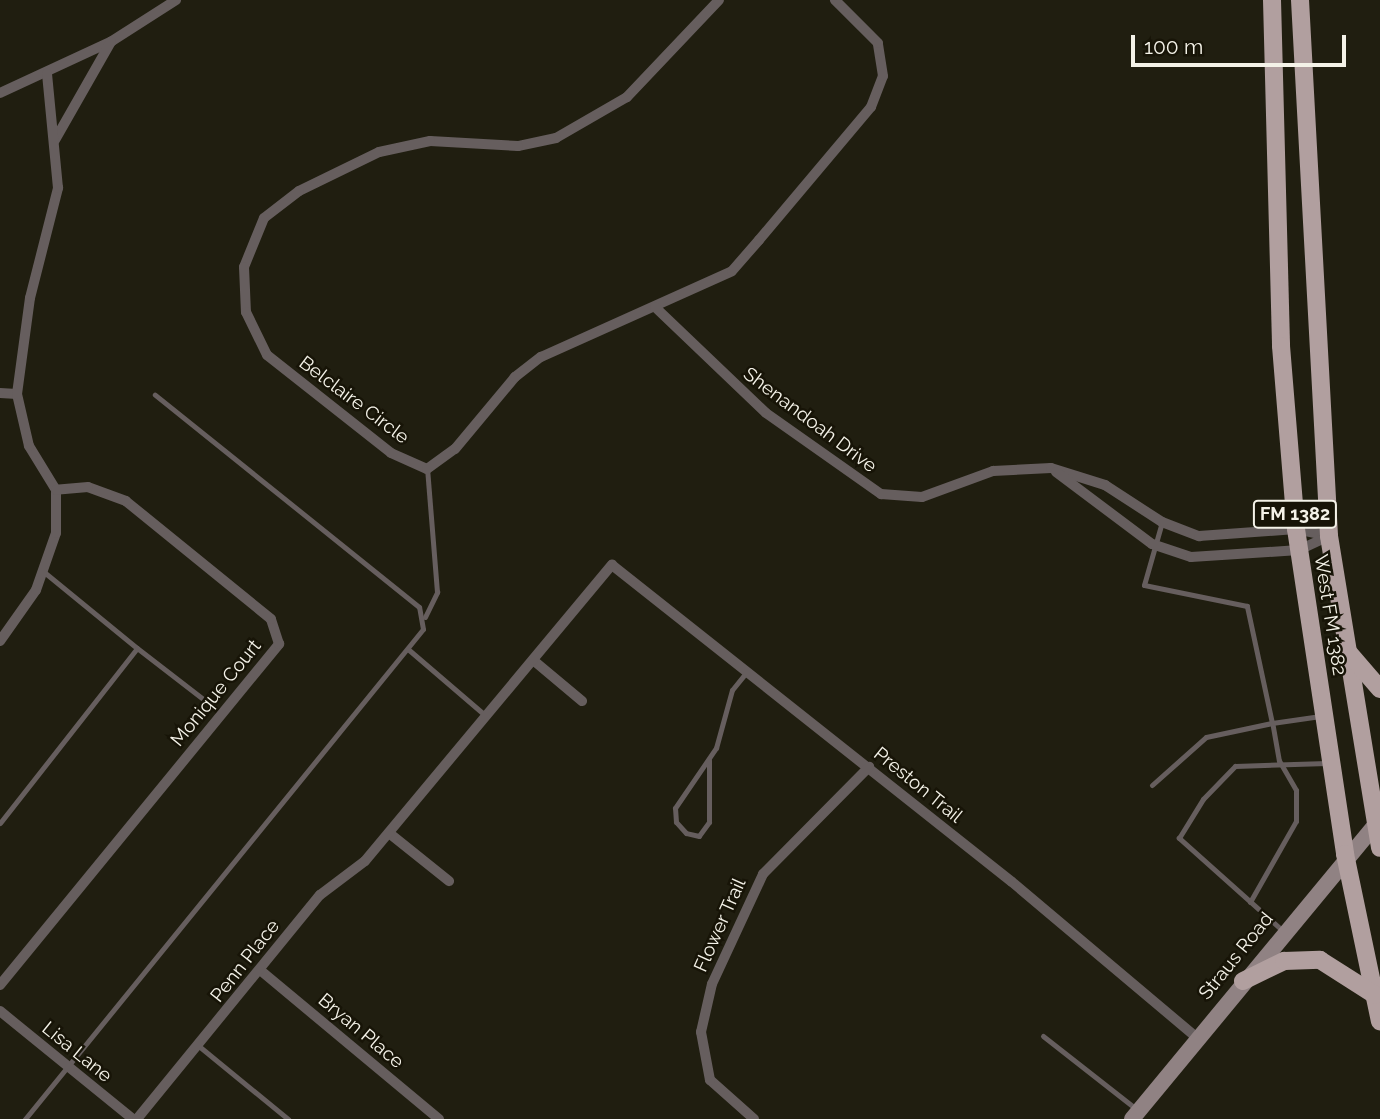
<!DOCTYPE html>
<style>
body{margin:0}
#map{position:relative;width:1380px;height:1119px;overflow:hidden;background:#201e10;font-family:Raleway,sans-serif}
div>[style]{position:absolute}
.lane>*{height:5px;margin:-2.5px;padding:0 2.5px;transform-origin:2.5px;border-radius:2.5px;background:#665e5e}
.street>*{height:10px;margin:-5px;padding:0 5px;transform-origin:5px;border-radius:5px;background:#665e5e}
.secondary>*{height:16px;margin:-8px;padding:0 8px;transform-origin:8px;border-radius:8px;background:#908283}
.primary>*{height:18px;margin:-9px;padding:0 9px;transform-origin:9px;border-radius:9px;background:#b19f9f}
span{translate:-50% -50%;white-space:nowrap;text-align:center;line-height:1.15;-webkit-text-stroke:5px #171407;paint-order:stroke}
.shield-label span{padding:2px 5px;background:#171407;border:2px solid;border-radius:5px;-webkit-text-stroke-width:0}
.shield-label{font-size:18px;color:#f4f2e8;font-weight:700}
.street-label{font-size:19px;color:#f4f2e8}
.scale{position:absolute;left:1131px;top:35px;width:215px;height:32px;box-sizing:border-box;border:4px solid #f4f2e8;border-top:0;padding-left:9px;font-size:21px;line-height:24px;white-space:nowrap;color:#f4f2e8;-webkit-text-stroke:5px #171407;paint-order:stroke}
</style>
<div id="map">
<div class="lane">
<div style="left:44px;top:572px;width:120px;rotate:39.3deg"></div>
<div style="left:425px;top:617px;width:28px;rotate:-64deg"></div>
<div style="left:437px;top:592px;width:123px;rotate:-94.6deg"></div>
<div style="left:409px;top:650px;width:101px;rotate:40.6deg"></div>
<div style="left:709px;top:760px;width:62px;rotate:90deg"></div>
<div style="left:709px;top:822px;width:17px;rotate:126deg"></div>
<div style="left:699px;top:836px;width:13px;rotate:-167deg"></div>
<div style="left:686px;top:833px;width:15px;rotate:-132deg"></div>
<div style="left:676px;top:822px;width:14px;rotate:-94deg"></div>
<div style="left:675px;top:808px;width:73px;rotate:-55.7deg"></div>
<div style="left:716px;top:748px;width:60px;rotate:-74.6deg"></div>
<div style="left:732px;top:690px;width:22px;rotate:-51deg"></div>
<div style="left:1152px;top:785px;width:72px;rotate:-41.6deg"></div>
<div style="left:1206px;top:737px;width:67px;rotate:-12deg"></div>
<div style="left:1272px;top:723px;width:120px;rotate:-102.1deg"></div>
<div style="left:1247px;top:606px;width:105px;rotate:-168.5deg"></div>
<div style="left:1144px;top:585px;width:66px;rotate:-74.1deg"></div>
<div style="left:0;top:823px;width:222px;rotate:-51.9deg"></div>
<div style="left:137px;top:648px;width:106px;rotate:37.7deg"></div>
<div style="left:1250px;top:902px;width:93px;rotate:-60.4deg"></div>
<div style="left:1296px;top:821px;width:31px;rotate:-90deg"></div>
<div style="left:1296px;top:790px;width:34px;rotate:-120deg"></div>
<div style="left:1279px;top:761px;width:39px;rotate:-100deg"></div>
<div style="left:1272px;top:723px;width:49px;rotate:-8.1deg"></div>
<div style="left:1283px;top:931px;width:140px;rotate:-138.2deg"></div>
<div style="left:1179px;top:838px;width:46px;rotate:-58.4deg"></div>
<div style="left:1203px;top:799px;width:46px;rotate:-45.9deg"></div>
<div style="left:1235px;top:766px;width:92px;rotate:-1.9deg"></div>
<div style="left:1043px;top:1036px;width:118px;rotate:38.1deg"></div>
<div style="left:200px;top:1047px;width:114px;rotate:39.3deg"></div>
<div style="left:25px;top:1119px;width:631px;rotate:-50.91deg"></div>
<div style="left:423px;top:629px;width:22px;rotate:-100deg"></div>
<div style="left:419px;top:607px;width:339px;rotate:-141.2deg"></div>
</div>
<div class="street">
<div style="left:719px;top:0;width:134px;rotate:133.5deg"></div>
<div style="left:627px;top:97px;width:82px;rotate:150deg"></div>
<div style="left:556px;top:138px;width:39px;rotate:168deg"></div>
<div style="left:518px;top:146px;width:88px;rotate:-176.7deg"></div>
<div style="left:430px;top:141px;width:52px;rotate:167.8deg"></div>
<div style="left:379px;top:152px;width:89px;rotate:154deg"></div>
<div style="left:299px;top:191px;width:44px;rotate:142.4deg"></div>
<div style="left:264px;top:218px;width:53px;rotate:112.2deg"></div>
<div style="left:244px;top:267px;width:45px;rotate:87.5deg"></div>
<div style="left:246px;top:312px;width:48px;rotate:64deg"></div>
<div style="left:267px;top:355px;width:158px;rotate:38.3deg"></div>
<div style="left:391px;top:453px;width:39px;rotate:24deg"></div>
<div style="left:427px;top:469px;width:34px;rotate:-36deg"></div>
<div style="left:455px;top:449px;width:94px;rotate:-50.2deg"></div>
<div style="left:515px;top:377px;width:33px;rotate:-38deg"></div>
<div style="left:541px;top:357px;width:209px;rotate:-24.2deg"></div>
<div style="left:732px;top:271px;width:41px;rotate:-48.9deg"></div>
<div style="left:759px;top:240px;width:174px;rotate:-49.9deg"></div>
<div style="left:871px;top:107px;width:33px;rotate:-69deg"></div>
<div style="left:883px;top:76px;width:33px;rotate:-99deg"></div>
<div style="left:878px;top:43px;width:61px;rotate:-135deg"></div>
<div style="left:0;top:93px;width:123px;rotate:-24.9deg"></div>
<div style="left:112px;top:41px;width:76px;rotate:-32.6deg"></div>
<div style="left:55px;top:140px;width:113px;rotate:-60.3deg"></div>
<div style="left:655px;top:307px;width:153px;rotate:43.7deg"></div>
<div style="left:766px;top:413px;width:141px;rotate:35.2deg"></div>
<div style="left:881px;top:494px;width:41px;rotate:4.2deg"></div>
<div style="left:922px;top:497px;width:76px;rotate:-20.1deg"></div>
<div style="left:993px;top:471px;width:58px;rotate:-3deg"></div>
<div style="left:1051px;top:468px;width:57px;rotate:17.5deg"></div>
<div style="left:1105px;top:485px;width:68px;rotate:33deg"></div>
<div style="left:1162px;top:522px;width:40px;rotate:21deg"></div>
<div style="left:1199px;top:536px;width:97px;rotate:-4.1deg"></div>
<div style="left:1296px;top:529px;width:34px;rotate:12deg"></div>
<div style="left:0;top:393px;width:17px;rotate:3deg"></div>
<div style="left:1056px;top:472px;width:120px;rotate:36.9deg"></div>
<div style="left:1152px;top:544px;width:41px;rotate:18.4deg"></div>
<div style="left:1191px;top:557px;width:108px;rotate:-3.7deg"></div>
<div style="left:1299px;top:550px;width:33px;rotate:-25deg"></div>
<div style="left:0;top:641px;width:62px;rotate:-54.8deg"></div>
<div style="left:36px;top:590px;width:60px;rotate:-70.7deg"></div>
<div style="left:56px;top:533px;width:43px;rotate:-90deg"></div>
<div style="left:56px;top:490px;width:52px;rotate:-121.5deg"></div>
<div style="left:29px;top:446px;width:53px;rotate:-103deg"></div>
<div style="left:17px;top:394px;width:97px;rotate:-82.3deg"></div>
<div style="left:30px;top:298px;width:114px;rotate:-75.7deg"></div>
<div style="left:58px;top:188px;width:115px;rotate:-95.5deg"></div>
<div style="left:533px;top:660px;width:64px;rotate:39.9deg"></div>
<div style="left:389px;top:833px;width:77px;rotate:38.7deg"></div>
<div style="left:260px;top:970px;width:233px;rotate:39.8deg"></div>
<div style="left:0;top:985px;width:441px;rotate:-50.7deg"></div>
<div style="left:279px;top:644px;width:26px;rotate:-108deg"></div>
<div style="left:271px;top:619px;width:187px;rotate:-140.9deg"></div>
<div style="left:126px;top:501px;width:40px;rotate:-159.8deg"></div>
<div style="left:88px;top:487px;width:32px;rotate:175deg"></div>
<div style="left:0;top:1011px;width:171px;rotate:39.1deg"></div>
<div style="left:137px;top:1119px;width:289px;rotate:-50.8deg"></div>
<div style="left:320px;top:895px;width:56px;rotate:-37.1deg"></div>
<div style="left:365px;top:861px;width:386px;rotate:-50.2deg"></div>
<div style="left:612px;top:565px;width:510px;rotate:38.4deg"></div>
<div style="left:1012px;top:882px;width:242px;rotate:40.1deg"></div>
<div style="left:754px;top:1119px;width:59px;rotate:-138.4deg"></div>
<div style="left:710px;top:1080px;width:49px;rotate:-100.6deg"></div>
<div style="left:701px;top:1032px;width:49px;rotate:-77.1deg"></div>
<div style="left:712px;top:984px;width:121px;rotate:-65.1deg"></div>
<div style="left:763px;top:874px;width:151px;rotate:-45.3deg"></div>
</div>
<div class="secondary">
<div style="left:1132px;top:1119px;width:389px;rotate:-50.4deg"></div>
</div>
<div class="primary">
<div style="left:1272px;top:0;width:346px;rotate:88.5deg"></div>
<div style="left:1281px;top:346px;width:184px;rotate:85.3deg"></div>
<div style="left:1296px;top:529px;width:329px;rotate:81.4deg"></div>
<div style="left:1345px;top:854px;width:171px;rotate:78.2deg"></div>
<div style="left:1300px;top:0;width:537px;rotate:86.9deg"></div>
<div style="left:1329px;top:536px;width:316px;rotate:80.7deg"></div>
<div style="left:1348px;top:652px;width:49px;rotate:49.1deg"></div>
<div style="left:1243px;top:981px;width:46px;rotate:-26deg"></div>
<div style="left:1284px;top:961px;width:36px;rotate:-2deg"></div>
<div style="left:1320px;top:960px;width:65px;rotate:32.5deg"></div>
</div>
<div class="shield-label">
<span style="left:1295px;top:514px">FM 1382</span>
</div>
<div class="street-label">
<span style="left:354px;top:400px;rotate:37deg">Belclaire Circle</span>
<span style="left:810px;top:420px;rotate:37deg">Shenandoah Drive</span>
<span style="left:1330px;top:615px;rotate:81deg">West FM 1382</span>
<span style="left:216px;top:693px;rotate:-51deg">Monique Court</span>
<span style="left:918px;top:785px;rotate:39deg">Preston Trail</span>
<span style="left:720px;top:925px;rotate:-66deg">Flower Trail</span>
<span style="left:1236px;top:956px;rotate:-51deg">Straus Road</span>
<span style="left:245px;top:961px;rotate:-52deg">Penn Place</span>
<span style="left:361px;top:1031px;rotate:40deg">Bryan Place</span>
<span style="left:77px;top:1052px;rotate:39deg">Lisa Lane</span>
</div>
<div class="scale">100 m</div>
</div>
